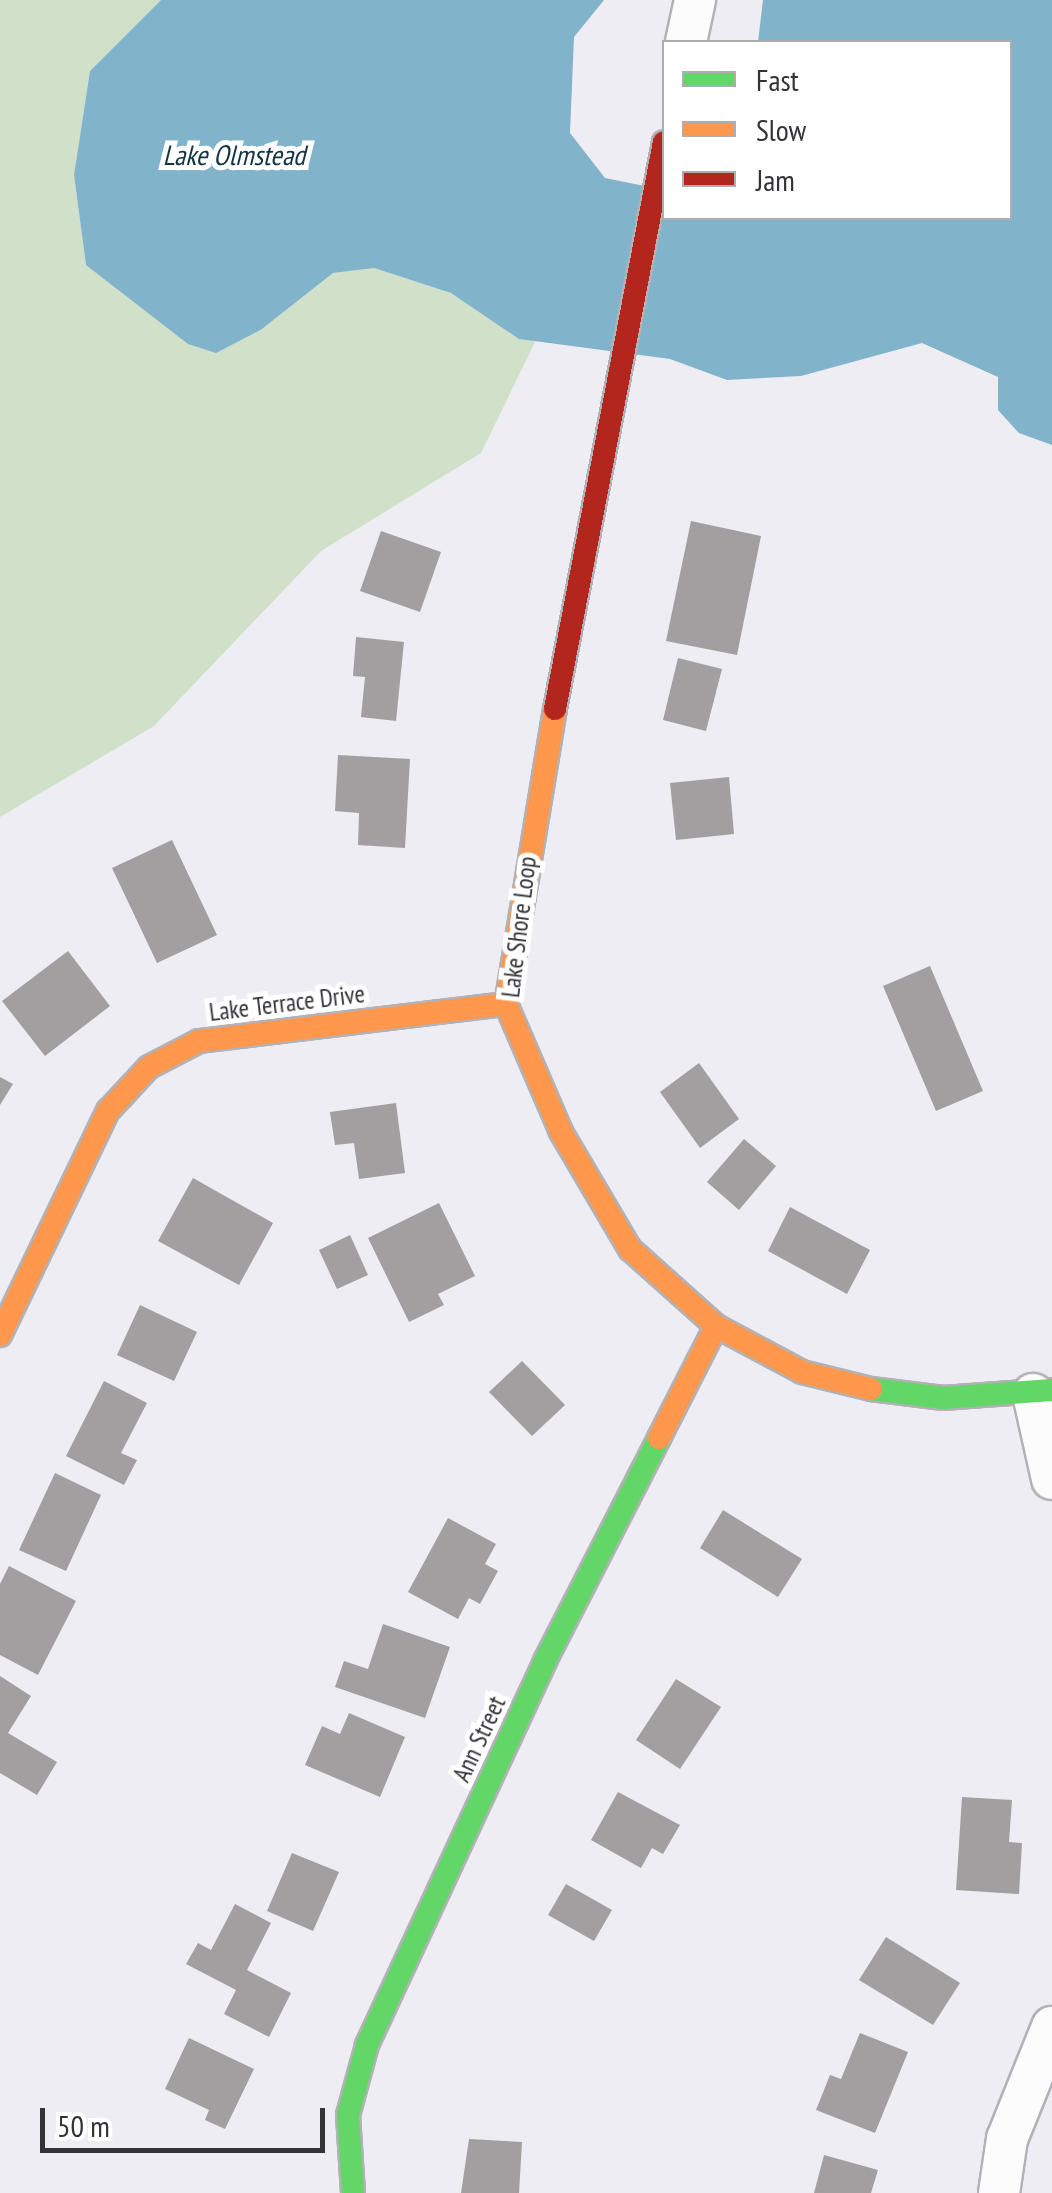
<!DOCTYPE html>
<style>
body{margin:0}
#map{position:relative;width:1052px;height:2193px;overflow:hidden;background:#ededf3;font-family:"PT Sans Narrow",sans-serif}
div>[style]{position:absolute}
.green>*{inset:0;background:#d1e0c9}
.water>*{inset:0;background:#81b3cb}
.building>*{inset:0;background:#a19fa0}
.roads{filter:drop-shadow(2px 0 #b2b2b6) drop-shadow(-2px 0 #b2b2b6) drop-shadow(0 2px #b2b2b6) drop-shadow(0 -2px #b2b2b6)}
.street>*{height:40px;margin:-20px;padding:0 20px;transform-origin:20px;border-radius:20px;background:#fcfcfd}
.fast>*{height:22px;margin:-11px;padding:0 11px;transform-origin:11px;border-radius:11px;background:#63d668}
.slow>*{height:22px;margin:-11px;padding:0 11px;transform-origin:11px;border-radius:11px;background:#ff974d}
.jam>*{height:22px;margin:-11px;padding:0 11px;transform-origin:11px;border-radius:11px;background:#b3261e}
span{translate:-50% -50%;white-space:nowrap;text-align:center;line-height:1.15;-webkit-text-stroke:10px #fff;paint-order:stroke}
.street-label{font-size:25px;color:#323237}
.water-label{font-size:28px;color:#133442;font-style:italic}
.legend{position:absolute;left:662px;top:40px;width:350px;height:180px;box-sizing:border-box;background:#fff;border:2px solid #adadaf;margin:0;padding:12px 18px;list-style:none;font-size:30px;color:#323237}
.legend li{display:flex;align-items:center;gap:20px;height:50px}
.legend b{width:50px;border:2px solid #adadaf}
.scale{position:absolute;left:40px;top:2108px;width:285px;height:45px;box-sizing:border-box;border:5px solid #323237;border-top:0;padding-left:12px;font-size:30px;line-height:35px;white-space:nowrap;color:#323237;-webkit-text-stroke:8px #fff;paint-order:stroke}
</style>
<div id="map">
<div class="green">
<div style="clip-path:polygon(0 0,161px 0,90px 71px,74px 175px,86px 265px,138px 301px,262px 329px,333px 273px,374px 268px,451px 293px,535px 342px,481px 453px,321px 551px,154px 726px,0 817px)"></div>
</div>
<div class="water">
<div style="clip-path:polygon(161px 0,604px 0,574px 37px,570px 133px,605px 178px,664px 190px,664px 218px,1010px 218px,1010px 42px,758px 42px,763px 0,1052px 0,1052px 445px,1019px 433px,998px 410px,998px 377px,922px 343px,801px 376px,727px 380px,670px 359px,519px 339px,451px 293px,374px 268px,333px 273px,262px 329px,216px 353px,188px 344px,86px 265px,74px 175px,90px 71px)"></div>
</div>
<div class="building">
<div style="clip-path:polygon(691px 521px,761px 536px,737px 655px,666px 641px)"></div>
<div style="clip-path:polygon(381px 531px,441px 552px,420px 612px,360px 591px)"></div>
<div style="clip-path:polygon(356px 637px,404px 642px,396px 721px,361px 717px,365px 677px,353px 676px)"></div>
<div style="clip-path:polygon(678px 658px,722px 669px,706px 731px,663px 720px)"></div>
<div style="clip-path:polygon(338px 755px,410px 759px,405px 848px,358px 845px,359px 813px,335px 811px)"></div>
<div style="clip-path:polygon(729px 777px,734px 834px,676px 840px,670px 783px)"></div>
<div style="clip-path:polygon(172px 840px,217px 935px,157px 963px,112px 868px)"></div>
<div style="clip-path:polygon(68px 951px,110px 1006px,45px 1056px,2px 1001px)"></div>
<div style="clip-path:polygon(930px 966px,983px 1091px,936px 1111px,883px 986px)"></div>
<div style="clip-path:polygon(699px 1063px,739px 1119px,700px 1148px,660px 1092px)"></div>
<div style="clip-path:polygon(0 1077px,13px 1084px,0 1105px)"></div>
<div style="clip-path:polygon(396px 1103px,405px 1173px,359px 1179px,354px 1143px,335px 1145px,330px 1112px)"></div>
<div style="clip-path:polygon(744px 1139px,776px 1166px,739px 1210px,707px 1182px)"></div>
<div style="clip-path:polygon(193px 1178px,273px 1223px,239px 1285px,158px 1241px)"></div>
<div style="clip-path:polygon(439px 1203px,475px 1276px,438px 1294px,444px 1305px,409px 1322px,368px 1238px)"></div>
<div style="clip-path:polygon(790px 1207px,870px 1250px,847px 1294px,768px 1251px)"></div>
<div style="clip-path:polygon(350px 1235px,368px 1275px,337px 1289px,319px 1250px)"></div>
<div style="clip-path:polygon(140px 1305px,197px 1332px,174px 1381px,117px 1355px)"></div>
<div style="clip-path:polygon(522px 1361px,565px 1405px,532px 1436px,489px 1392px)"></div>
<div style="clip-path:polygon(104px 1381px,147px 1403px,121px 1453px,137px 1460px,124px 1485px,66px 1456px)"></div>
<div style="clip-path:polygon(55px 1473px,101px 1495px,66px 1571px,19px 1550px)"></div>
<div style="clip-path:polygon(723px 1510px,802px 1559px,778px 1597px,700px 1548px)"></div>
<div style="clip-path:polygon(448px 1518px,496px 1544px,485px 1564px,498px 1571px,480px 1604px,469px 1598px,458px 1619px,408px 1592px)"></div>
<div style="clip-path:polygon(9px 1566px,76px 1601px,38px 1675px,0 1655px,0 1584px)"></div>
<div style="clip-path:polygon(383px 1624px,450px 1647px,425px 1718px,335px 1687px,344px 1661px,368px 1669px)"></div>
<div style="clip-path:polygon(0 1676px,31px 1696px,8px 1733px,57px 1762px,37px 1795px,0 1773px)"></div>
<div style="clip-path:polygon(676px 1679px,721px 1707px,680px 1769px,636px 1740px)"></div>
<div style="clip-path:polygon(349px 1713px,405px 1737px,380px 1797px,305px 1765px,322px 1726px,340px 1734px)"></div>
<div style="clip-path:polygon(618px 1792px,680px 1825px,663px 1854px,652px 1848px,641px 1868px,591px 1840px)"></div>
<div style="clip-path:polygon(962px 1797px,1012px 1800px,1009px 1842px,1022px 1843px,1019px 1894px,956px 1890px)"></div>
<div style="clip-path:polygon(292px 1853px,339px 1872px,313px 1931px,267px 1911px)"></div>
<div style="clip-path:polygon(566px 1884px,612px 1910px,594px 1941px,548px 1915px)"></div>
<div style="clip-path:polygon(235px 1904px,271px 1923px,247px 1970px,291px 1993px,269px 2037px,224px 2014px,236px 1990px,186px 1964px,198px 1943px,211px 1950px)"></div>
<div style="clip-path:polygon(886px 1937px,960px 1983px,933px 2025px,859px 1980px)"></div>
<div style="clip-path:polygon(860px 2033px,908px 2052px,875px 2133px,816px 2110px,830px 2075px,841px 2079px)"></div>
<div style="clip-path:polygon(189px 2038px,254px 2069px,225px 2129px,205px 2120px,209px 2110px,165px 2089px)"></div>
<div style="clip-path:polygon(469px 2139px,522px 2142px,519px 2193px,461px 2193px)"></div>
<div style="clip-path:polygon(824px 2155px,878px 2170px,871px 2193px,814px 2193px)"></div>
</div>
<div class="roads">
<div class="street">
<div style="left:686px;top:42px;width:43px;rotate:-77.9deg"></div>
<div style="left:1033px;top:1394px;width:87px;rotate:77.4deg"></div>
<div style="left:999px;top:2193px;width:55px;rotate:-81.6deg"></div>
<div style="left:1007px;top:2139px;width:121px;rotate:-68.1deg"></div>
</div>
<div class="fast">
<div style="left:871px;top:1389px;width:73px;rotate:7.1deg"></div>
<div style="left:943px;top:1398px;width:109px;rotate:-4.2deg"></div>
<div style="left:353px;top:2193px;width:78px;rotate:-93.7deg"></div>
<div style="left:348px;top:2115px;width:73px;rotate:-74.8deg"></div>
<div style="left:367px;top:2045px;width:423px;rotate:-65.1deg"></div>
<div style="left:545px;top:1661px;width:250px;rotate:-62.9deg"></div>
</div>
<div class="slow">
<div style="left:555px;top:709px;width:299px;rotate:99.4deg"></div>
<div style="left:506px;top:1004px;width:139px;rotate:66.7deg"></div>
<div style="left:561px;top:1132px;width:136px;rotate:59.5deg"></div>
<div style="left:630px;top:1249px;width:115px;rotate:41.8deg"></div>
<div style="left:716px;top:1326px;width:98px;rotate:28.1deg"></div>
<div style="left:802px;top:1372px;width:71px;rotate:13.8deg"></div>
<div style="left:0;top:1335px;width:249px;rotate:-64.3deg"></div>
<div style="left:108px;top:1111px;width:60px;rotate:-47deg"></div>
<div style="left:149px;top:1067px;width:56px;rotate:-27.5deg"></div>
<div style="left:199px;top:1041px;width:309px;rotate:-6.9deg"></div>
<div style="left:659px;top:1438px;width:126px;rotate:-63deg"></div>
</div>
<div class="jam">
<div style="left:555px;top:709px;width:577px;rotate:-79.12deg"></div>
</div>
</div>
<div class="street-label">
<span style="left:519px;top:927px;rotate:-83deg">Lake Shore Loop</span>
<span style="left:287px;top:1003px;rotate:-7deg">Lake Terrace Drive</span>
<span style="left:479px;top:1739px;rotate:-65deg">Ann Street</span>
</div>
<div class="water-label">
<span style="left:234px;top:155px">Lake Olmstead</span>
</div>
<ul class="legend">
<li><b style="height:12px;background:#63d668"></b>Fast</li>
<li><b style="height:12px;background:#ff974d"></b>Slow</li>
<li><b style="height:12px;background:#b3261e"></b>Jam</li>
</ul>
<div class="scale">50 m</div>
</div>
